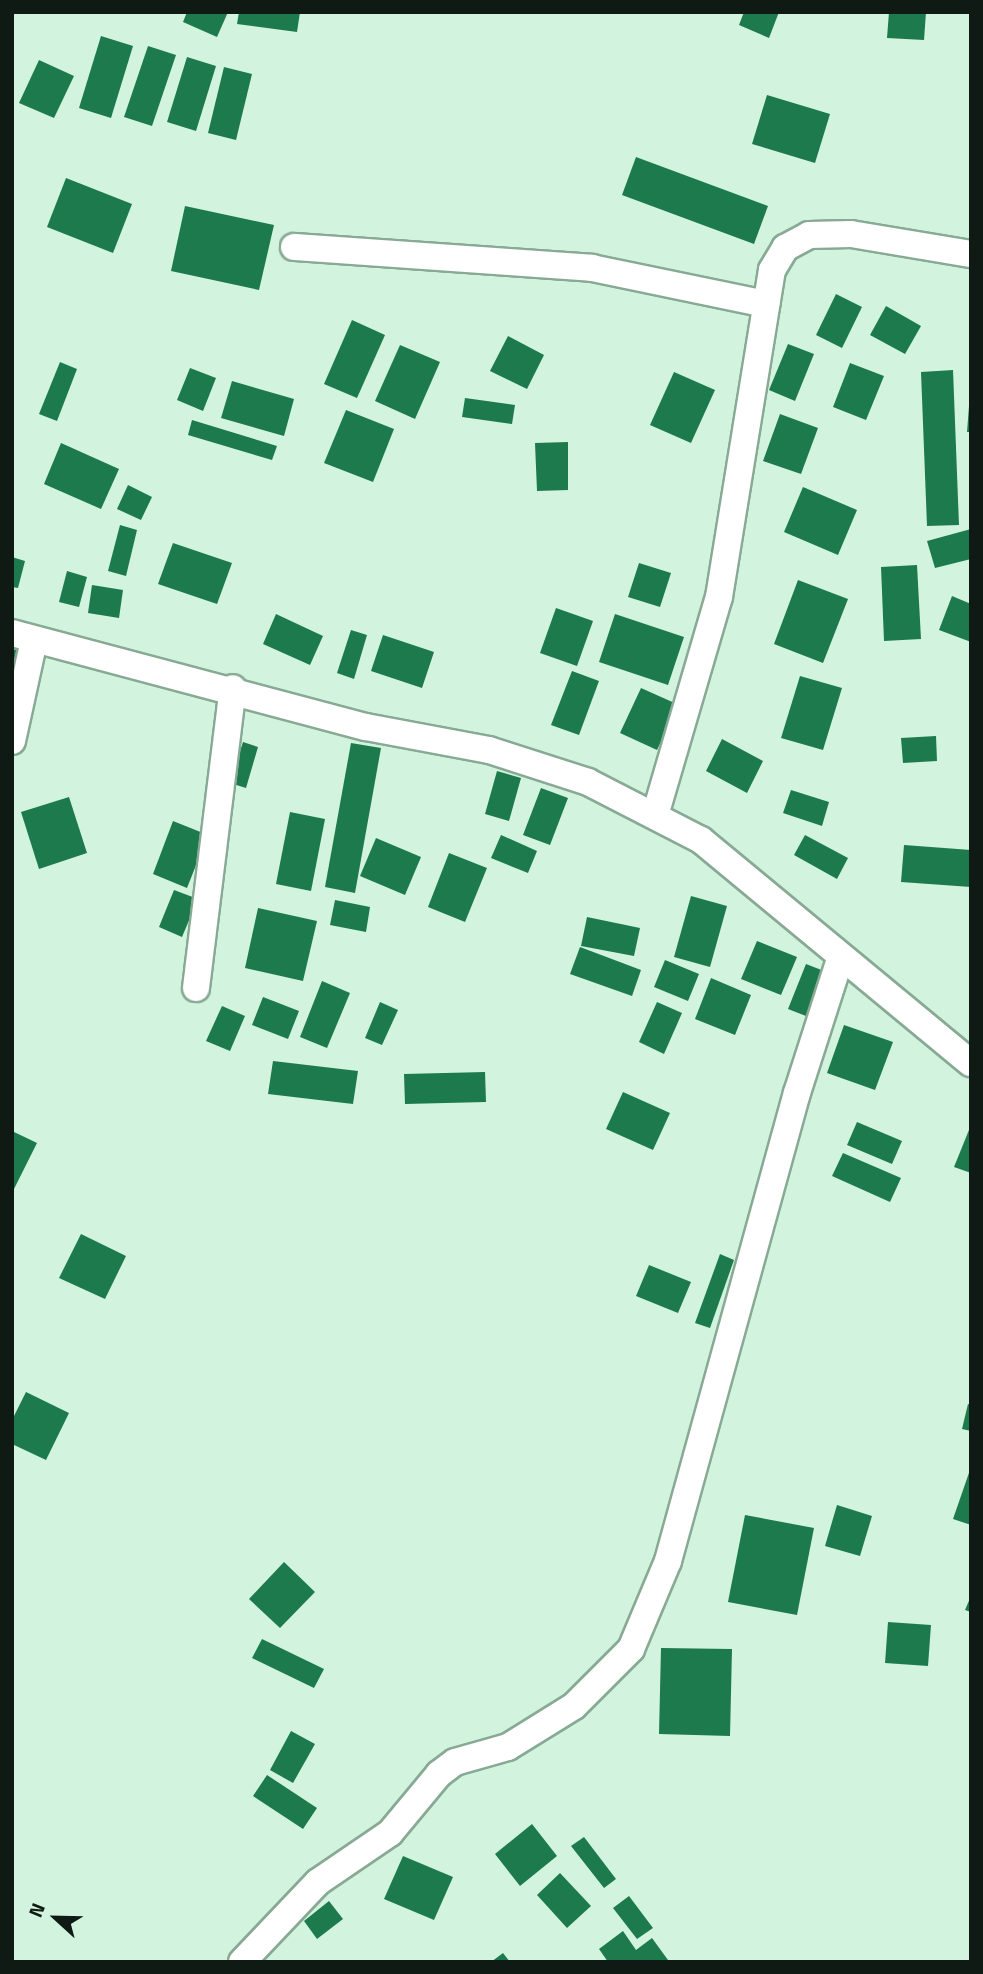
<!DOCTYPE html>
<style>
body{margin:0}
#map{position:relative;width:983px;height:1974px;overflow:hidden;background:#d2f4de;font-family:"Titillium Web",sans-serif}
div>[style]{position:absolute}
.building>*{inset:0;background:#1c7a4d}
.roads{filter:drop-shadow(2px 0 #88a994) drop-shadow(-2px 0 #88a994) drop-shadow(0 2px #88a994) drop-shadow(0 -2px #88a994)}
.street>*{height:26px;margin:-13px;padding:0 13px;transform-origin:13px;border-radius:13px;background:#fff}
span{translate:-50% -50%;white-space:nowrap;text-align:center;line-height:1.15;-webkit-text-stroke:7px #d2f4de;paint-order:stroke}
.frame{position:absolute;inset:0;border:14px solid #0e1a13;pointer-events:none}
.north{position:absolute;left:21px;top:1883px;width:70px;height:70px;-webkit-text-stroke:5px #d2f4de;paint-order:stroke;rotate:292deg;font-size:19px;font-weight:700;line-height:28px;text-align:center;color:#0e1a13}
.north::after{content:'';display:block;margin:auto;width:24px;height:32px;background:#0e1a13;clip-path:polygon(50% 0,100% 100%,50% 72%,0 100%)}
</style>
<div id="map">
<div class="building">
<div style="clip-path:polygon(187px 12px,228px 12px,217px 37px,183px 22px)"></div>
<div style="clip-path:polygon(239px 12px,300px 12px,297px 32px,237px 24px)"></div>
<div style="clip-path:polygon(744px 12px,779px 12px,769px 38px,739px 25px)"></div>
<div style="clip-path:polygon(889px 12px,926px 12px,924px 40px,887px 38px)"></div>
<div style="clip-path:polygon(101px 36px,133px 46px,111px 118px,79px 108px)"></div>
<div style="clip-path:polygon(148px 46px,176px 55px,152px 126px,124px 117px)"></div>
<div style="clip-path:polygon(187px 57px,216px 66px,196px 131px,167px 122px)"></div>
<div style="clip-path:polygon(39px 60px,74px 76px,54px 118px,19px 103px)"></div>
<div style="clip-path:polygon(224px 67px,252px 74px,236px 140px,208px 133px)"></div>
<div style="clip-path:polygon(767px 95px,830px 114px,815px 163px,752px 144px)"></div>
<div style="clip-path:polygon(636px 157px,768px 206px,754px 244px,622px 195px)"></div>
<div style="clip-path:polygon(66px 178px,132px 204px,113px 253px,47px 227px)"></div>
<div style="clip-path:polygon(185px 206px,274px 225px,259px 290px,171px 271px)"></div>
<div style="clip-path:polygon(836px 294px,862px 307px,842px 348px,816px 335px)"></div>
<div style="clip-path:polygon(886px 306px,921px 326px,905px 354px,870px 335px)"></div>
<div style="clip-path:polygon(352px 320px,385px 335px,357px 398px,324px 384px)"></div>
<div style="clip-path:polygon(508px 336px,544px 355px,527px 389px,490px 371px)"></div>
<div style="clip-path:polygon(788px 344px,814px 354px,795px 401px,769px 390px)"></div>
<div style="clip-path:polygon(400px 345px,440px 362px,415px 419px,375px 401px)"></div>
<div style="clip-path:polygon(60px 362px,77px 369px,57px 421px,39px 414px)"></div>
<div style="clip-path:polygon(850px 363px,884px 376px,866px 420px,833px 407px)"></div>
<div style="clip-path:polygon(190px 368px,216px 378px,203px 411px,177px 400px)"></div>
<div style="clip-path:polygon(953px 370px,959px 525px,927px 526px,921px 372px)"></div>
<div style="clip-path:polygon(674px 372px,715px 390px,691px 443px,650px 425px)"></div>
<div style="clip-path:polygon(232px 381px,294px 399px,284px 436px,221px 418px)"></div>
<div style="clip-path:polygon(465px 398px,515px 405px,512px 424px,462px 417px)"></div>
<div style="clip-path:polygon(969px 406px,971px 406px,971px 432px,967px 432px)"></div>
<div style="clip-path:polygon(346px 410px,394px 429px,373px 482px,324px 463px)"></div>
<div style="clip-path:polygon(780px 414px,818px 428px,801px 474px,763px 461px)"></div>
<div style="clip-path:polygon(192px 420px,277px 446px,272px 460px,188px 435px)"></div>
<div style="clip-path:polygon(568px 442px,568px 490px,537px 491px,535px 443px)"></div>
<div style="clip-path:polygon(61px 443px,119px 469px,101px 509px,44px 484px)"></div>
<div style="clip-path:polygon(128px 485px,152px 497px,141px 520px,117px 509px)"></div>
<div style="clip-path:polygon(803px 487px,857px 510px,838px 555px,784px 532px)"></div>
<div style="clip-path:polygon(120px 525px,137px 530px,126px 576px,108px 571px)"></div>
<div style="clip-path:polygon(971px 529px,971px 559px,935px 568px,927px 541px)"></div>
<div style="clip-path:polygon(173px 543px,232px 563px,217px 604px,158px 584px)"></div>
<div style="clip-path:polygon(12px 557px,25px 561px,18px 588px,12px 587px)"></div>
<div style="clip-path:polygon(639px 563px,671px 573px,660px 607px,628px 597px)"></div>
<div style="clip-path:polygon(917px 565px,921px 639px,884px 641px,881px 567px)"></div>
<div style="clip-path:polygon(67px 571px,87px 577px,79px 607px,59px 602px)"></div>
<div style="clip-path:polygon(798px 580px,848px 599px,823px 663px,774px 644px)"></div>
<div style="clip-path:polygon(92px 585px,123px 590px,119px 618px,88px 613px)"></div>
<div style="clip-path:polygon(952px 596px,971px 604px,971px 642px,939px 630px)"></div>
<div style="clip-path:polygon(556px 608px,593px 621px,577px 666px,540px 653px)"></div>
<div style="clip-path:polygon(276px 614px,323px 636px,310px 665px,263px 644px)"></div>
<div style="clip-path:polygon(615px 614px,684px 637px,668px 685px,599px 662px)"></div>
<div style="clip-path:polygon(351px 630px,367px 635px,354px 679px,337px 673px)"></div>
<div style="clip-path:polygon(383px 635px,434px 652px,422px 688px,371px 671px)"></div>
<div style="clip-path:polygon(12px 649px,22px 652px,13px 677px,12px 677px)"></div>
<div style="clip-path:polygon(572px 671px,599px 681px,579px 735px,551px 725px)"></div>
<div style="clip-path:polygon(800px 676px,842px 688px,823px 750px,781px 738px)"></div>
<div style="clip-path:polygon(641px 688px,679px 705px,657px 750px,620px 733px)"></div>
<div style="clip-path:polygon(936px 736px,937px 761px,903px 763px,901px 738px)"></div>
<div style="clip-path:polygon(722px 739px,763px 761px,747px 793px,706px 771px)"></div>
<div style="clip-path:polygon(243px 742px,258px 747px,246px 788px,230px 783px)"></div>
<div style="clip-path:polygon(351px 743px,381px 748px,355px 893px,325px 887px)"></div>
<div style="clip-path:polygon(497px 771px,521px 778px,509px 821px,485px 814px)"></div>
<div style="clip-path:polygon(541px 788px,568px 798px,550px 845px,523px 835px)"></div>
<div style="clip-path:polygon(791px 790px,829px 802px,822px 826px,783px 813px)"></div>
<div style="clip-path:polygon(69px 797px,87px 853px,39px 869px,21px 812px)"></div>
<div style="clip-path:polygon(290px 812px,325px 819px,311px 891px,276px 884px)"></div>
<div style="clip-path:polygon(173px 821px,208px 835px,187px 888px,153px 874px)"></div>
<div style="clip-path:polygon(501px 835px,537px 851px,528px 873px,491px 858px)"></div>
<div style="clip-path:polygon(805px 835px,848px 858px,837px 879px,794px 855px)"></div>
<div style="clip-path:polygon(376px 838px,421px 857px,405px 895px,360px 876px)"></div>
<div style="clip-path:polygon(904px 845px,971px 850px,971px 887px,901px 882px)"></div>
<div style="clip-path:polygon(449px 853px,487px 868px,465px 922px,428px 907px)"></div>
<div style="clip-path:polygon(174px 890px,198px 899px,182px 937px,159px 927px)"></div>
<div style="clip-path:polygon(691px 896px,727px 906px,710px 967px,674px 957px)"></div>
<div style="clip-path:polygon(335px 900px,370px 907px,366px 932px,330px 925px)"></div>
<div style="clip-path:polygon(258px 908px,317px 921px,303px 981px,245px 968px)"></div>
<div style="clip-path:polygon(587px 917px,640px 928px,634px 956px,581px 946px)"></div>
<div style="clip-path:polygon(757px 941px,797px 957px,781px 995px,741px 979px)"></div>
<div style="clip-path:polygon(580px 947px,641px 970px,632px 996px,570px 974px)"></div>
<div style="clip-path:polygon(665px 960px,699px 974px,688px 1001px,654px 987px)"></div>
<div style="clip-path:polygon(806px 964px,824px 971px,806px 1016px,788px 1009px)"></div>
<div style="clip-path:polygon(711px 978px,751px 995px,735px 1035px,695px 1019px)"></div>
<div style="clip-path:polygon(322px 981px,350px 993px,327px 1048px,300px 1037px)"></div>
<div style="clip-path:polygon(263px 997px,299px 1011px,288px 1039px,252px 1025px)"></div>
<div style="clip-path:polygon(380px 1002px,398px 1010px,382px 1045px,365px 1038px)"></div>
<div style="clip-path:polygon(657px 1002px,682px 1013px,664px 1054px,639px 1042px)"></div>
<div style="clip-path:polygon(222px 1006px,245px 1016px,230px 1051px,206px 1041px)"></div>
<div style="clip-path:polygon(844px 1025px,893px 1042px,875px 1090px,827px 1073px)"></div>
<div style="clip-path:polygon(273px 1061px,358px 1071px,353px 1104px,268px 1094px)"></div>
<div style="clip-path:polygon(485px 1072px,486px 1102px,405px 1104px,404px 1074px)"></div>
<div style="clip-path:polygon(623px 1092px,670px 1113px,653px 1150px,606px 1129px)"></div>
<div style="clip-path:polygon(857px 1122px,902px 1141px,892px 1164px,847px 1145px)"></div>
<div style="clip-path:polygon(971px 1125px,971px 1173px,954px 1167px)"></div>
<div style="clip-path:polygon(12px 1131px,37px 1143px,12px 1193px)"></div>
<div style="clip-path:polygon(843px 1153px,901px 1178px,890px 1202px,832px 1176px)"></div>
<div style="clip-path:polygon(81px 1234px,126px 1256px,105px 1299px,59px 1278px)"></div>
<div style="clip-path:polygon(720px 1254px,734px 1260px,710px 1328px,695px 1323px)"></div>
<div style="clip-path:polygon(649px 1265px,691px 1282px,678px 1313px,636px 1296px)"></div>
<div style="clip-path:polygon(26px 1392px,69px 1413px,46px 1460px,12px 1444px,12px 1420px)"></div>
<div style="clip-path:polygon(968px 1404px,971px 1405px,971px 1431px,962px 1429px)"></div>
<div style="clip-path:polygon(971px 1467px,971px 1525px,953px 1519px)"></div>
<div style="clip-path:polygon(837px 1505px,872px 1516px,860px 1556px,825px 1546px)"></div>
<div style="clip-path:polygon(745px 1515px,814px 1528px,797px 1615px,728px 1602px)"></div>
<div style="clip-path:polygon(284px 1562px,315px 1592px,280px 1628px,249px 1599px)"></div>
<div style="clip-path:polygon(971px 1596px,971px 1612px,965px 1610px)"></div>
<div style="clip-path:polygon(888px 1622px,931px 1625px,928px 1666px,885px 1663px)"></div>
<div style="clip-path:polygon(262px 1639px,324px 1669px,314px 1688px,252px 1658px)"></div>
<div style="clip-path:polygon(661px 1648px,732px 1649px,730px 1736px,659px 1734px)"></div>
<div style="clip-path:polygon(291px 1731px,315px 1744px,293px 1783px,270px 1770px)"></div>
<div style="clip-path:polygon(267px 1775px,317px 1808px,303px 1829px,253px 1796px)"></div>
<div style="clip-path:polygon(532px 1824px,557px 1856px,520px 1886px,495px 1854px)"></div>
<div style="clip-path:polygon(584px 1837px,616px 1879px,604px 1888px,571px 1846px)"></div>
<div style="clip-path:polygon(403px 1856px,453px 1877px,434px 1920px,384px 1899px)"></div>
<div style="clip-path:polygon(560px 1873px,591px 1906px,567px 1928px,537px 1895px)"></div>
<div style="clip-path:polygon(629px 1896px,653px 1928px,637px 1939px,613px 1908px)"></div>
<div style="clip-path:polygon(329px 1901px,343px 1919px,317px 1939px,304px 1921px)"></div>
<div style="clip-path:polygon(623px 1931px,636px 1950px,652px 1938px,668px 1960px,608px 1962px,599px 1949px)"></div>
<div style="clip-path:polygon(503px 1953px,510px 1962px,491px 1962px)"></div>
</div>
<div class="roads">
<div class="street">
<div style="left:294px;top:247px;width:299px;rotate:4deg"></div>
<div style="left:592px;top:268px;width:178px;rotate:11.7deg"></div>
<div style="left:12px;top:633px;width:366px;rotate:14.9deg"></div>
<div style="left:366px;top:727px;width:125px;rotate:10.6deg"></div>
<div style="left:489px;top:750px;width:104px;rotate:17.9deg"></div>
<div style="left:588px;top:782px;width:127px;rotate:27.2deg"></div>
<div style="left:701px;top:840px;width:350px;rotate:39.6deg"></div>
<div style="left:12px;top:741px;width:103px;rotate:-77.7deg"></div>
<div style="left:656px;top:812px;width:224px;rotate:-73.7deg"></div>
<div style="left:719px;top:597px;width:331px;rotate:-80.8deg"></div>
<div style="left:772px;top:270px;width:26px;rotate:-59deg"></div>
<div style="left:785px;top:248px;width:27px;rotate:-28deg"></div>
<div style="left:809px;top:235px;width:42px;rotate:-1.4deg"></div>
<div style="left:851px;top:234px;width:122px;rotate:9.5deg"></div>
<div style="left:196px;top:988px;width:302px;rotate:-83deg"></div>
<div style="left:242px;top:1962px;width:110px;rotate:-46.5deg"></div>
<div style="left:318px;top:1882px;width:87px;rotate:-34.2deg"></div>
<div style="left:390px;top:1833px;width:77px;rotate:-50.3deg"></div>
<div style="left:439px;top:1774px;width:20px;rotate:-37deg"></div>
<div style="left:455px;top:1762px;width:55px;rotate:-15.8deg"></div>
<div style="left:508px;top:1747px;width:78px;rotate:-31.8deg"></div>
<div style="left:574px;top:1706px;width:81px;rotate:-45deg"></div>
<div style="left:631px;top:1649px;width:95px;rotate:-67.2deg"></div>
<div style="left:668px;top:1561px;width:485px;rotate:-74.6deg"></div>
<div style="left:797px;top:1093px;width:141px;rotate:-72.2deg"></div>
</div>
</div>
<div class="frame"></div>
<div class="north">N</div>
</div>
